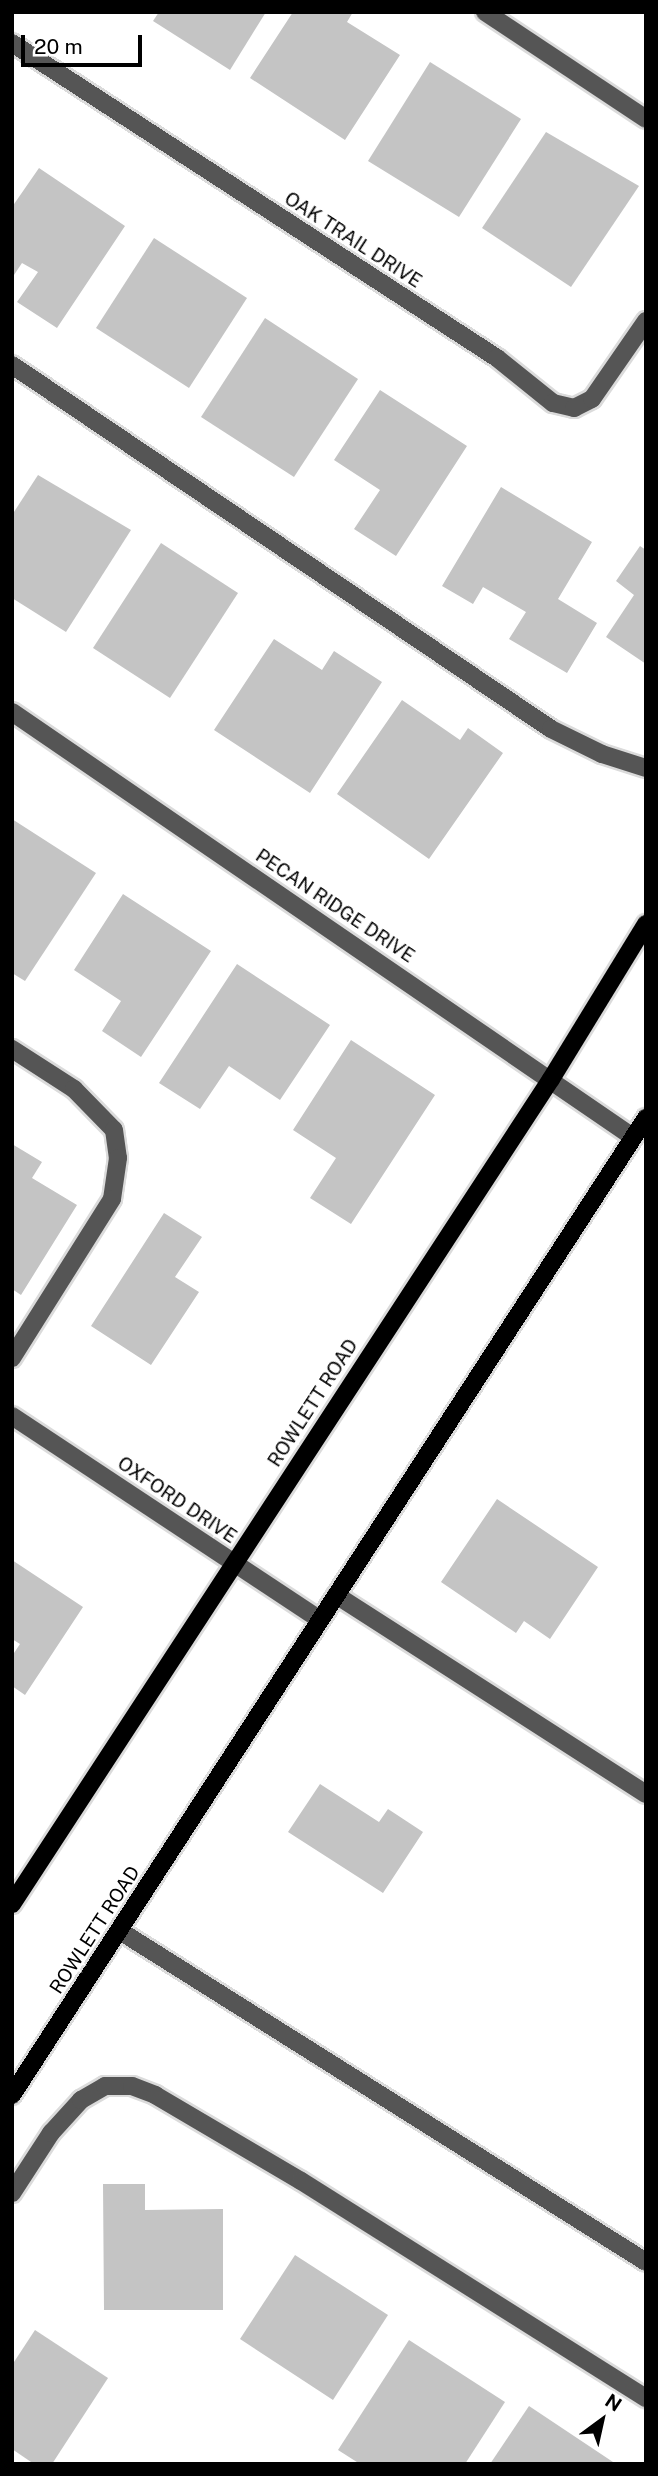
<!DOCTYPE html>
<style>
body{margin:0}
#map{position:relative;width:658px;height:2476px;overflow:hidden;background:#fff;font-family:"Public Sans",sans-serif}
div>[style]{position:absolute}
.building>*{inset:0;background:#c4c4c4}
.roads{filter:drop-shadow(2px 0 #dbdbdb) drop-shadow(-2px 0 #dbdbdb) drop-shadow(0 2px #dbdbdb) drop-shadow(0 -2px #dbdbdb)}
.minor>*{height:18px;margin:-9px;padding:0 9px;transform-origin:9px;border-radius:9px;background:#555}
.major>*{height:18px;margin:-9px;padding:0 9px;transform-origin:9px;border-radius:9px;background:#000}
span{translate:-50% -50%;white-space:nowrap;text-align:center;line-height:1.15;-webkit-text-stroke:5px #fff;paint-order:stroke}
.street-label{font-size:19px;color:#000}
.frame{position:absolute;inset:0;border:14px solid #000;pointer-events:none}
.north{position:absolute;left:567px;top:2385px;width:70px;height:70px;-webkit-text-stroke:5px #fff;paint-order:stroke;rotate:33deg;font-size:19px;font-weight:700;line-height:28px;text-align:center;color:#000}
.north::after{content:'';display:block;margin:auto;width:24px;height:32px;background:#000;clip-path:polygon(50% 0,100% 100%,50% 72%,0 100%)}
.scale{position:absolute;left:21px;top:35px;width:121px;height:32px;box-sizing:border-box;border:4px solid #000;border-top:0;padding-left:9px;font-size:21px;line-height:24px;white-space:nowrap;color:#000;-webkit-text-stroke:5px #fff;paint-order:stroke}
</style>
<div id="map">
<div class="building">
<div style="clip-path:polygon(159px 12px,266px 12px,230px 70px,153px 21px)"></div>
<div style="clip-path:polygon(293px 12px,353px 12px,347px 22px,400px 55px,345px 140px,250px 78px)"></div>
<div style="clip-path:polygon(430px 62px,521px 119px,459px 217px,368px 161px)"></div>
<div style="clip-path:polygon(546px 132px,639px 186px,571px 287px,482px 228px)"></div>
<div style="clip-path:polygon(39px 168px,125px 226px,57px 328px,17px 302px,38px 272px,22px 263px,12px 278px,12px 207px)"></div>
<div style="clip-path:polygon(154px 238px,247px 298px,189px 388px,96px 328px)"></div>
<div style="clip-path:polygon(265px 318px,358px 379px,294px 477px,201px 417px)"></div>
<div style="clip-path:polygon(380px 390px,467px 446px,396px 556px,354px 529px,380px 490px,334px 460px)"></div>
<div style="clip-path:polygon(38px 475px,131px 530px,66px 632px,12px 598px,12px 515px)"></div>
<div style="clip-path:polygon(501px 487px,592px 542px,558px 599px,597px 623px,567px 673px,509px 639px,526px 612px,483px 587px,473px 604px,442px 586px)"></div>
<div style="clip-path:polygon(161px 543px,238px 593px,170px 698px,93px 648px)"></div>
<div style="clip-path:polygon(640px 546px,646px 550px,646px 664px,606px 637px,634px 595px,616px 581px)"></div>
<div style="clip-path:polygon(274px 639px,322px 670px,334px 651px,382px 682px,310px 793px,214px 730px)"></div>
<div style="clip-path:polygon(402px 700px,460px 740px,468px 728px,503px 753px,429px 859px,337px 794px)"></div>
<div style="clip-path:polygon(12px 819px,96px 873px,25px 981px,12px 973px)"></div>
<div style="clip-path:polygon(123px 894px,211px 951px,141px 1057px,102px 1031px,121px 1001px,74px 970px)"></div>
<div style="clip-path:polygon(237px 964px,330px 1025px,280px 1100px,229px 1066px,200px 1109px,159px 1083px)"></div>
<div style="clip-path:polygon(351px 1040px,435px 1095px,351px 1224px,310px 1198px,336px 1158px,293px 1130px)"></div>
<div style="clip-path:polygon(12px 1144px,42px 1162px,32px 1178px,77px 1205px,21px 1295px,12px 1289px)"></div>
<div style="clip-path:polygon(164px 1213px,202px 1237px,175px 1277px,199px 1292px,151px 1365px,91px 1326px)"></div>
<div style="clip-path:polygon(497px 1499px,598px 1567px,550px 1639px,524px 1621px,516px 1633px,441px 1582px)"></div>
<div style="clip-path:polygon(12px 1560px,83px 1607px,25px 1695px,12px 1686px,12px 1656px,20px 1644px,12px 1639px)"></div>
<div style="clip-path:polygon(320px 1784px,379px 1822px,388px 1809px,423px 1832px,383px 1893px,288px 1832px)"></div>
<div style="clip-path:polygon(103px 2184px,145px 2184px,145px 2210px,223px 2209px,223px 2310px,104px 2310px)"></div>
<div style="clip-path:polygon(295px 2255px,388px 2315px,333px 2400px,240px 2339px)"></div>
<div style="clip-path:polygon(35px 2330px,108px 2378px,52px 2464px,34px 2464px,12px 2449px,12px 2365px)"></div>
<div style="clip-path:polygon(409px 2340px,505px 2402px,465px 2464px,360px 2464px,338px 2450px)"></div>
<div style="clip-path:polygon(529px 2406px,616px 2464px,490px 2464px)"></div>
</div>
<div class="roads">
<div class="minor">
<div style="left:485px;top:12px;width:193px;rotate:33.6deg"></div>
<div style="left:12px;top:43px;width:578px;rotate:33deg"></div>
<div style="left:497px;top:358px;width:72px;rotate:38.8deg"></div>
<div style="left:553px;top:403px;width:22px;rotate:13deg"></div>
<div style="left:574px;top:408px;width:20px;rotate:-27deg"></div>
<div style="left:592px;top:399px;width:95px;rotate:-55.3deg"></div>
<div style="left:12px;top:365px;width:650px;rotate:34.03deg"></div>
<div style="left:551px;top:729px;width:57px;rotate:26.1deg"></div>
<div style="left:602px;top:754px;width:46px;rotate:17.7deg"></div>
<div style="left:12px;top:712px;width:753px;rotate:34.39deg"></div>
<div style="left:12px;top:1049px;width:74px;rotate:32.8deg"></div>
<div style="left:74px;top:1089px;width:57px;rotate:45.7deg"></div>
<div style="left:114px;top:1130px;width:28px;rotate:82deg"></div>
<div style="left:118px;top:1158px;width:41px;rotate:98.3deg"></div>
<div style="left:112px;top:1199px;width:188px;rotate:122.2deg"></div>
<div style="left:12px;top:1416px;width:368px;rotate:33.5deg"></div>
<div style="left:336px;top:1595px;width:368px;rotate:32.7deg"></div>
<div style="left:120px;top:1931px;width:621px;rotate:32.18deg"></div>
<div style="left:12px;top:2193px;width:72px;rotate:-57deg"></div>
<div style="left:51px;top:2133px;width:45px;rotate:-47.7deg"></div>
<div style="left:81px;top:2100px;width:28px;rotate:-30deg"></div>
<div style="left:105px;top:2086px;width:27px"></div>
<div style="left:132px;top:2086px;width:25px;rotate:21deg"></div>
<div style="left:155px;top:2095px;width:169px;rotate:30.5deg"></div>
<div style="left:301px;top:2181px;width:408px;rotate:32.2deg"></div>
</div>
<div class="major">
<div style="left:12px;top:1904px;width:985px;rotate:-56.84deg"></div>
<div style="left:551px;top:1079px;width:182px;rotate:-58.5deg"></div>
<div style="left:12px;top:2095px;width:1165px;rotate:-57.02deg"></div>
</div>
</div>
<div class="street-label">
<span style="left:353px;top:240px;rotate:33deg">OAK TRAIL DRIVE</span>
<span style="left:335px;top:906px;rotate:34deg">PECAN RIDGE DRIVE</span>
<span style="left:313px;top:1403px;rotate:-57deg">ROWLETT ROAD</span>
<span style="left:177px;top:1500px;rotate:34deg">OXFORD DRIVE</span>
<span style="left:95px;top:1930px;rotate:-57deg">ROWLETT ROAD</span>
</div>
<div class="frame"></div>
<div class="north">N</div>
<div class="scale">20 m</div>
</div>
